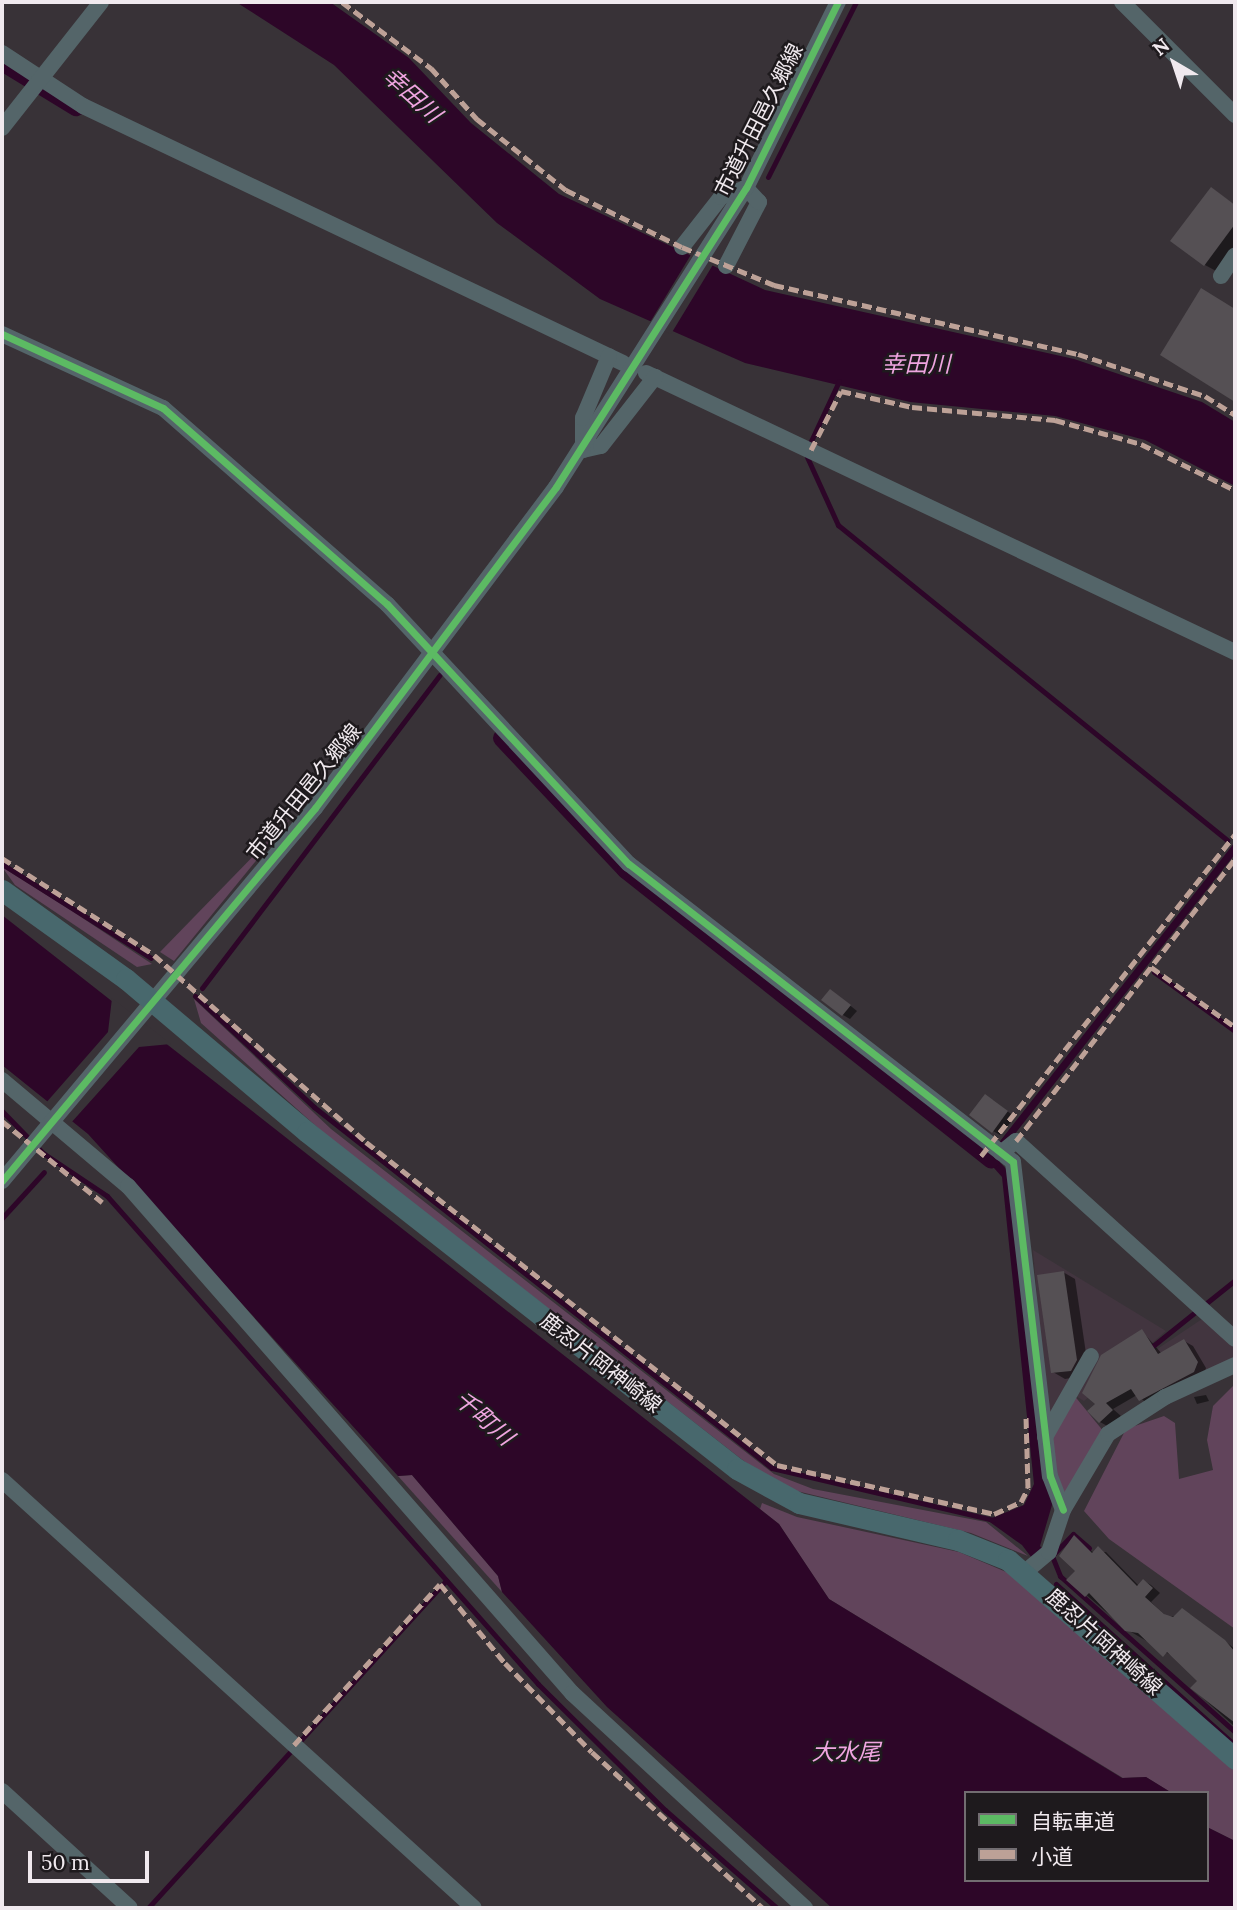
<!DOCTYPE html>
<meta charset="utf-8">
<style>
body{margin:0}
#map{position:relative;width:1237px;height:1910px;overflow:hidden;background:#383237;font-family:Lora,"Noto Sans JP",serif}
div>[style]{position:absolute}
.built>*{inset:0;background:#42353f}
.green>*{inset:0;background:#61445b}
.water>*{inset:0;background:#2d0628}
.pier>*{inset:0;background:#383237}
.shadow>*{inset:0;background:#0007}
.stream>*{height:5px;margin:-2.5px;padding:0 2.5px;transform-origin:2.5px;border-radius:2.5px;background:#2d0628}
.canal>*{height:18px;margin:-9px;padding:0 9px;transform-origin:9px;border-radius:9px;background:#2d0628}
.building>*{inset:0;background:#555054}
.minor>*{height:16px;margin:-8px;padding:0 8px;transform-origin:8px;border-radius:8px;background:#546569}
.major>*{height:21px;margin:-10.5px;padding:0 10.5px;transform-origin:10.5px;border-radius:10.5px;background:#48686d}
.quiet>*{height:5px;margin-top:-2.5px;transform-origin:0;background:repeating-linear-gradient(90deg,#bda197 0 10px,transparent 0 15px)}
.cycleway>*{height:7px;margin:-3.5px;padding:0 3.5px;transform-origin:3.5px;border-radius:3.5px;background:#5cba63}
span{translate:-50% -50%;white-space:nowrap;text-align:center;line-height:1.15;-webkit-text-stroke:5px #1e1a1d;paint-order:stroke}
.street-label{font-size:21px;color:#f0e9ee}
.water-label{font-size:23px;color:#efa5e0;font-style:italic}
.frame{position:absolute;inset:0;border:4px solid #f0e9ee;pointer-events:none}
.legend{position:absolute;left:964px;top:1791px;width:245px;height:91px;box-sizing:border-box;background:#1e1a1d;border:2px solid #726d71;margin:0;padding:9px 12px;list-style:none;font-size:21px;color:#f0e9ee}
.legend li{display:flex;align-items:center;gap:14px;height:35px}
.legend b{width:35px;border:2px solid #726d71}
.north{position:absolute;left:1139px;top:28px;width:70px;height:70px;-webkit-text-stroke:5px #1e1a1d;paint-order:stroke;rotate:321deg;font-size:19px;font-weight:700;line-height:28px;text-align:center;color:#f0e9ee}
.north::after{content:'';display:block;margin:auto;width:24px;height:32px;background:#f0e9ee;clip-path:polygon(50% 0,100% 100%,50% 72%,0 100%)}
.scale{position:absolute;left:28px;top:1851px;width:121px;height:32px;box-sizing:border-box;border:4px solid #f0e9ee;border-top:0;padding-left:9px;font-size:21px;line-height:24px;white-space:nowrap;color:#f0e9ee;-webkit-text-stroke:5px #1e1a1d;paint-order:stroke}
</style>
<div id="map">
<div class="built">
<div style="clip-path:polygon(1033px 1250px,1166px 1331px,1084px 1401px,1074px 1395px,1049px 1437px)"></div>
<div style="clip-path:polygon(1205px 1317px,1235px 1345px,1235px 1359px,1164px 1392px,1155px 1378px,1129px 1368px)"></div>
</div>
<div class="green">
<div style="clip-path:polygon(291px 818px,174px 961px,160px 952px,261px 848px)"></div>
<div style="clip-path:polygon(2px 867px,72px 911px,152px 964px,137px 967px,15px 885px)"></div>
<div style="clip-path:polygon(194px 999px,331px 1129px,774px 1474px,813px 1489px,986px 1522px,1028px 1556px,971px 1533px,776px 1486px,327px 1136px,201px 1023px)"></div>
<div style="clip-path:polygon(1235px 1384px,1235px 1629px,1109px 1539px,1084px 1511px,1126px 1429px,1164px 1416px,1175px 1423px,1179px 1479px,1213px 1470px,1207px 1440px,1213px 1406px)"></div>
<div style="clip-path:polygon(1073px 1394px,1104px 1432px,1067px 1493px,1059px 1493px,1049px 1437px)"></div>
<div style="clip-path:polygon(412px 1475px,498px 1576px,502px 1592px,398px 1476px)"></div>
<div style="clip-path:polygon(762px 1503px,797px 1517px,959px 1552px,1025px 1580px,1235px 1769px,1235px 1841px,1207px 1827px,1207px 1793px,1172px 1793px,1146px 1777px,1123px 1778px,829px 1599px,779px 1524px,760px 1509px)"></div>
</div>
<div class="water">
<div style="clip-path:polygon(236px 2px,330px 2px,409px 58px,471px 123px,559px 194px,765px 290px,1074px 359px,1202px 402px,1235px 422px,1235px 486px,1145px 440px,1055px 416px,910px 402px,745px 363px,600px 299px,497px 223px,334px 65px)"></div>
<div style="clip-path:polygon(1235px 842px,1235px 854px,996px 1158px,1009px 1172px,1052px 1505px,1040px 1546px,1050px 1557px,1038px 1566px,1022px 1545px,987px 1520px,1024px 1505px,1034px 1484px,1002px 1177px,986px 1159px)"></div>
<div style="clip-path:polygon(2px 915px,779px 1524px,829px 1599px,1122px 1778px,1146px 1777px,1172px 1793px,966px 1793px,966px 1880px,1207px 1880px,1207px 1827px,1235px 1841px,1235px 1908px,832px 1908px,607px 1707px,502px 1592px,498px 1576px,412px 1475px,398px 1476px,88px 1134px,2px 1065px)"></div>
</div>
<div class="pier">
<div style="clip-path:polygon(692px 253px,714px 263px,671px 334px,649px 324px)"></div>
<div style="clip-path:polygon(112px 998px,171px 1044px,139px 1047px,70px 1124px,45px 1104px,108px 1032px)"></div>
</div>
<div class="shadow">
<div style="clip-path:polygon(1211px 189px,1235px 205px,1235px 246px,1216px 271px,1205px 265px)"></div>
<div style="clip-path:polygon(837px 995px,857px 1011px,850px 1019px,843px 1015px)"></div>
<div style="clip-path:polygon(993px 1100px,1015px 1117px,1000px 1135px,993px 1131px)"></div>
<div style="clip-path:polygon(1063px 1272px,1075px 1279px,1088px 1367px,1082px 1376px,1065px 1379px,1053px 1372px)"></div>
<div style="clip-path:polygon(1142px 1331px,1162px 1354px,1184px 1341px,1193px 1346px,1206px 1368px,1203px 1377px,1149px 1405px,1137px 1395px,1113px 1409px,1121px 1416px,1109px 1427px,1100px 1422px,1098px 1403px)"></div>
<div style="clip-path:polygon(1206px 1395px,1209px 1401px,1197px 1404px,1194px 1397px)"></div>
<div style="clip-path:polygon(1074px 1538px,1094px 1553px,1106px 1552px,1139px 1586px,1144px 1581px,1151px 1585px,1160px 1593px,1151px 1602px,1167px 1617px,1190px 1614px,1235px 1649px,1235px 1727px,1192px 1688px,1199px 1681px,1174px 1657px,1126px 1629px,1069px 1580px,1078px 1571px)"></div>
</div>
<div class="stream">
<div style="left:768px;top:177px;width:196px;rotate:-63.3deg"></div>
<div style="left:811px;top:441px;width:66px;rotate:-65deg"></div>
<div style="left:807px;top:457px;width:75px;rotate:65.5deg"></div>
<div style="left:838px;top:525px;width:501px;rotate:39deg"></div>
<div style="left:2px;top:864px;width:176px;rotate:32.2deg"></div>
<div style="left:1154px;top:972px;width:100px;rotate:36.1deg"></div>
<div style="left:202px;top:988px;width:393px;rotate:-52.8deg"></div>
<div style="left:195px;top:996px;width:163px;rotate:43deg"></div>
<div style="left:314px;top:1107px;width:583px;rotate:38.25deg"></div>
<div style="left:772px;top:1468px;width:227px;rotate:13.2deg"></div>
<div style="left:2px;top:1111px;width:59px;rotate:45.7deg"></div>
<div style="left:43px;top:1153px;width:77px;rotate:33.9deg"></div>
<div style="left:107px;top:1196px;width:651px;rotate:48.55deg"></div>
<div style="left:538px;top:1684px;width:179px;rotate:44.8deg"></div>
<div style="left:665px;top:1810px;width:149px;rotate:41.2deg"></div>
<div style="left:2px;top:1218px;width:62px;rotate:-47.6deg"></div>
<div style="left:1149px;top:1349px;width:110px;rotate:-38.7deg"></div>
<div style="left:1089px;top:1548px;width:21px;rotate:-139deg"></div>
<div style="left:1073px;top:1534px;width:30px;rotate:134deg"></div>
<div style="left:1052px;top:1556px;width:22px;rotate:68deg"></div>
<div style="left:1060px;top:1576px;width:234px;rotate:41.7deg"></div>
<div style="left:1056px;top:1584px;width:241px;rotate:42deg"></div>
<div style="left:148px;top:1908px;width:443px;rotate:-47.7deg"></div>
</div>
<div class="canal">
<div style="left:2px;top:62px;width:87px;rotate:31.3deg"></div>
<div style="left:502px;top:738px;width:181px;rotate:46.8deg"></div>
<div style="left:626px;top:870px;width:466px;rotate:38.4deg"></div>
</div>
<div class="building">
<div style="clip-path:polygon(1211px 187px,1235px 205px,1235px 224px,1204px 266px,1170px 241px)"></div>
<div style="clip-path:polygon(1201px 288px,1235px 309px,1235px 402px,1160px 355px)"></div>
<div style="clip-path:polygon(830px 989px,851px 1005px,842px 1016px,821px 1000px)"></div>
<div style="clip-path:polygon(985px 1094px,1008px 1111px,992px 1133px,969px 1115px)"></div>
<div style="clip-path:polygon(1064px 1271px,1077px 1360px,1071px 1371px,1051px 1373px,1037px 1275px)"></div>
<div style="clip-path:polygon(1142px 1329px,1158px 1354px,1184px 1339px,1198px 1362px,1194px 1372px,1139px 1401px,1131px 1389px,1106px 1403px,1113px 1410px,1099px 1423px,1087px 1411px,1095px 1404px,1082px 1393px,1101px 1355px)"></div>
<div style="clip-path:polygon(1074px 1535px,1092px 1553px,1098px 1546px,1137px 1586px,1143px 1579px,1153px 1588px,1145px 1597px,1164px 1614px,1173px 1617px,1182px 1608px,1225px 1640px,1235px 1652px,1235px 1723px,1190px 1688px,1197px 1681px,1167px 1652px,1163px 1657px,1138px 1633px,1125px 1631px,1089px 1593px,1085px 1597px,1066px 1580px,1075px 1571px,1059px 1556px)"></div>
</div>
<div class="minor">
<div style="left:1122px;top:2px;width:160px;rotate:45deg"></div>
<div style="left:2px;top:53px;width:97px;rotate:33.2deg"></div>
<div style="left:83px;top:106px;width:598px;rotate:25.45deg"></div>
<div style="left:2px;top:128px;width:160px;rotate:-51.8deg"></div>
<div style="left:682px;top:247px;width:63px;rotate:-52deg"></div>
<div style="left:721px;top:197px;width:27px;rotate:-20deg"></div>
<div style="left:726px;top:266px;width:72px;rotate:-62.7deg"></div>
<div style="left:759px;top:202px;width:19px;rotate:-133deg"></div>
<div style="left:1221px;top:276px;width:25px;rotate:-56deg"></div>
<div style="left:2px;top:334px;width:177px;rotate:24.7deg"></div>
<div style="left:163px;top:408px;width:298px;rotate:41.2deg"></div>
<div style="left:387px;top:604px;width:355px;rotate:47.1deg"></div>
<div style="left:629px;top:864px;width:486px;rotate:37.8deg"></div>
<div style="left:1013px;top:1162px;width:316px;rotate:83.3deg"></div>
<div style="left:1050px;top:1476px;width:36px;rotate:69deg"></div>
<div style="left:646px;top:373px;width:652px;rotate:25.35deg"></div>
<div style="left:583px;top:450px;width:18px;rotate:-13deg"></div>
<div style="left:601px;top:446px;width:88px;rotate:-52deg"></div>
<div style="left:583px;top:450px;width:32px;rotate:-90deg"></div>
<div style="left:583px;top:418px;width:67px;rotate:-67.2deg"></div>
<div style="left:2px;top:1080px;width:165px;rotate:40.1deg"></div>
<div style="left:128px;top:1186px;width:674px;rotate:48.79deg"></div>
<div style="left:572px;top:1693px;width:317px;rotate:42.7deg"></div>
<div style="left:1001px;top:1153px;width:19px;rotate:-39deg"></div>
<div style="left:1016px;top:1141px;width:295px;rotate:42.1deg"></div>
<div style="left:2px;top:1181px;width:487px;rotate:-50deg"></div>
<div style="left:315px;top:808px;width:401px;rotate:-53.1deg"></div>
<div style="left:556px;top:487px;width:354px;rotate:-57.6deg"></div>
<div style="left:746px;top:188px;width:208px;rotate:-63.7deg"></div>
<div style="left:1045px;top:1437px;width:93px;rotate:-60.4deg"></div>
<div style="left:2px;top:1480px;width:637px;rotate:42.2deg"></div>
<div style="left:1025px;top:1572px;width:31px;rotate:-40deg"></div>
<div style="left:1049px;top:1552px;width:44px;rotate:-71.6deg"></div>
<div style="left:1063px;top:1510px;width:88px;rotate:-59.4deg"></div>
<div style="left:1108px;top:1434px;width:68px;rotate:-33deg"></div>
<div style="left:1165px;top:1397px;width:77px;rotate:-24.6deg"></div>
<div style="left:2px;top:1791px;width:173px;rotate:42.4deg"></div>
</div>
<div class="major">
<div style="left:2px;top:890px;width:153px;rotate:35.7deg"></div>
<div style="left:126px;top:979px;width:237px;rotate:40.2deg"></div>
<div style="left:307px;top:1132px;width:546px;rotate:38.09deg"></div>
<div style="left:737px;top:1469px;width:71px;rotate:28.7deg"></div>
<div style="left:799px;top:1503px;width:163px;rotate:13.1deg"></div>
<div style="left:958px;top:1540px;width:54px;rotate:21.8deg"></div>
<div style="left:1008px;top:1560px;width:302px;rotate:41.2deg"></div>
</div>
<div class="quiet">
<div style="left:342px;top:2px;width:111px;rotate:36.6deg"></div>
<div style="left:431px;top:68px;width:69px;rotate:48deg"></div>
<div style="left:477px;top:119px;width:114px;rotate:38.6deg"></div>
<div style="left:566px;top:190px;width:129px;rotate:26.2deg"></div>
<div style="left:682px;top:247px;width:100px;rotate:22.4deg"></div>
<div style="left:774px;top:285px;width:312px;rotate:12.8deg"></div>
<div style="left:1078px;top:354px;width:134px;rotate:18.3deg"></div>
<div style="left:1205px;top:396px;width:36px;rotate:32deg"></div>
<div style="left:811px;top:450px;width:66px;rotate:-63deg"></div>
<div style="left:841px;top:391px;width:73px;rotate:12.7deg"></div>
<div style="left:912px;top:407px;width:144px;rotate:5.2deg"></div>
<div style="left:1055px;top:420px;width:89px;rotate:15.6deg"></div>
<div style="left:1141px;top:444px;width:105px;rotate:26.1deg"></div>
<div style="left:2px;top:858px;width:180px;rotate:32.5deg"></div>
<div style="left:154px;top:955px;width:283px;rotate:41.4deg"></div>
<div style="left:366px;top:1142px;width:523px;rotate:38.16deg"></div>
<div style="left:777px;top:1465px;width:222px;rotate:12.7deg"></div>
<div style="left:994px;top:1514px;width:30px;rotate:-24deg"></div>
<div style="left:1021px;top:1502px;width:16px;rotate:-63deg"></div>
<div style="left:1028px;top:1488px;width:71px;rotate:-91.6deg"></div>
<div style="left:1151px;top:967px;width:103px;rotate:35.5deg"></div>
<div style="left:2px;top:1121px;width:129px;rotate:39deg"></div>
<div style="left:1016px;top:1141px;width:357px;rotate:-52.2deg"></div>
<div style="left:981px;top:1156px;width:410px;rotate:-51.7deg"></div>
<div style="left:294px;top:1745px;width:217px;rotate:-47.8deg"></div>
<div style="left:440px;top:1584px;width:102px;rotate:50.6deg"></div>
<div style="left:505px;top:1663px;width:124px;rotate:45.7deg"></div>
<div style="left:592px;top:1752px;width:231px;rotate:42.4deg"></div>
</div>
<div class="cycleway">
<div style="left:2px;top:334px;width:177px;rotate:24.7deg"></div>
<div style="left:163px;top:408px;width:298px;rotate:41.2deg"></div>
<div style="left:387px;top:604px;width:355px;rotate:47.1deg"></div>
<div style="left:629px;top:864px;width:486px;rotate:37.8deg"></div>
<div style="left:1013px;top:1162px;width:316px;rotate:83.3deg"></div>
<div style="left:1050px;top:1476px;width:36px;rotate:69deg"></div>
<div style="left:2px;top:1181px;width:487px;rotate:-50deg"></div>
<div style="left:315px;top:808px;width:401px;rotate:-53.1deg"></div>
<div style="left:556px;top:487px;width:354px;rotate:-57.6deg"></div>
<div style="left:746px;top:188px;width:208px;rotate:-63.7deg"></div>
</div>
<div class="street-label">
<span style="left:759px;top:120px;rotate:-63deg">市道升田邑久郷線</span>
<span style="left:304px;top:792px;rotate:-51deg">市道升田邑久郷線</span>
<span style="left:601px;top:1363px;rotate:38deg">鹿忍片岡神崎線</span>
<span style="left:1104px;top:1642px;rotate:42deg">鹿忍片岡神崎線</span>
</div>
<div class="water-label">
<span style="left:412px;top:95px;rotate:42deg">幸田川</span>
<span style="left:916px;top:364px">幸田川</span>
<span style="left:484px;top:1418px;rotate:41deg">千町川</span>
<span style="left:846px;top:1752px">大水尾</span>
</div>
<div class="frame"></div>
<ul class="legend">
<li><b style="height:9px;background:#5cba63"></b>自転車道</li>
<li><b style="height:9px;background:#bda197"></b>小道</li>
</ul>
<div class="north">N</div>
<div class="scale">50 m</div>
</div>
